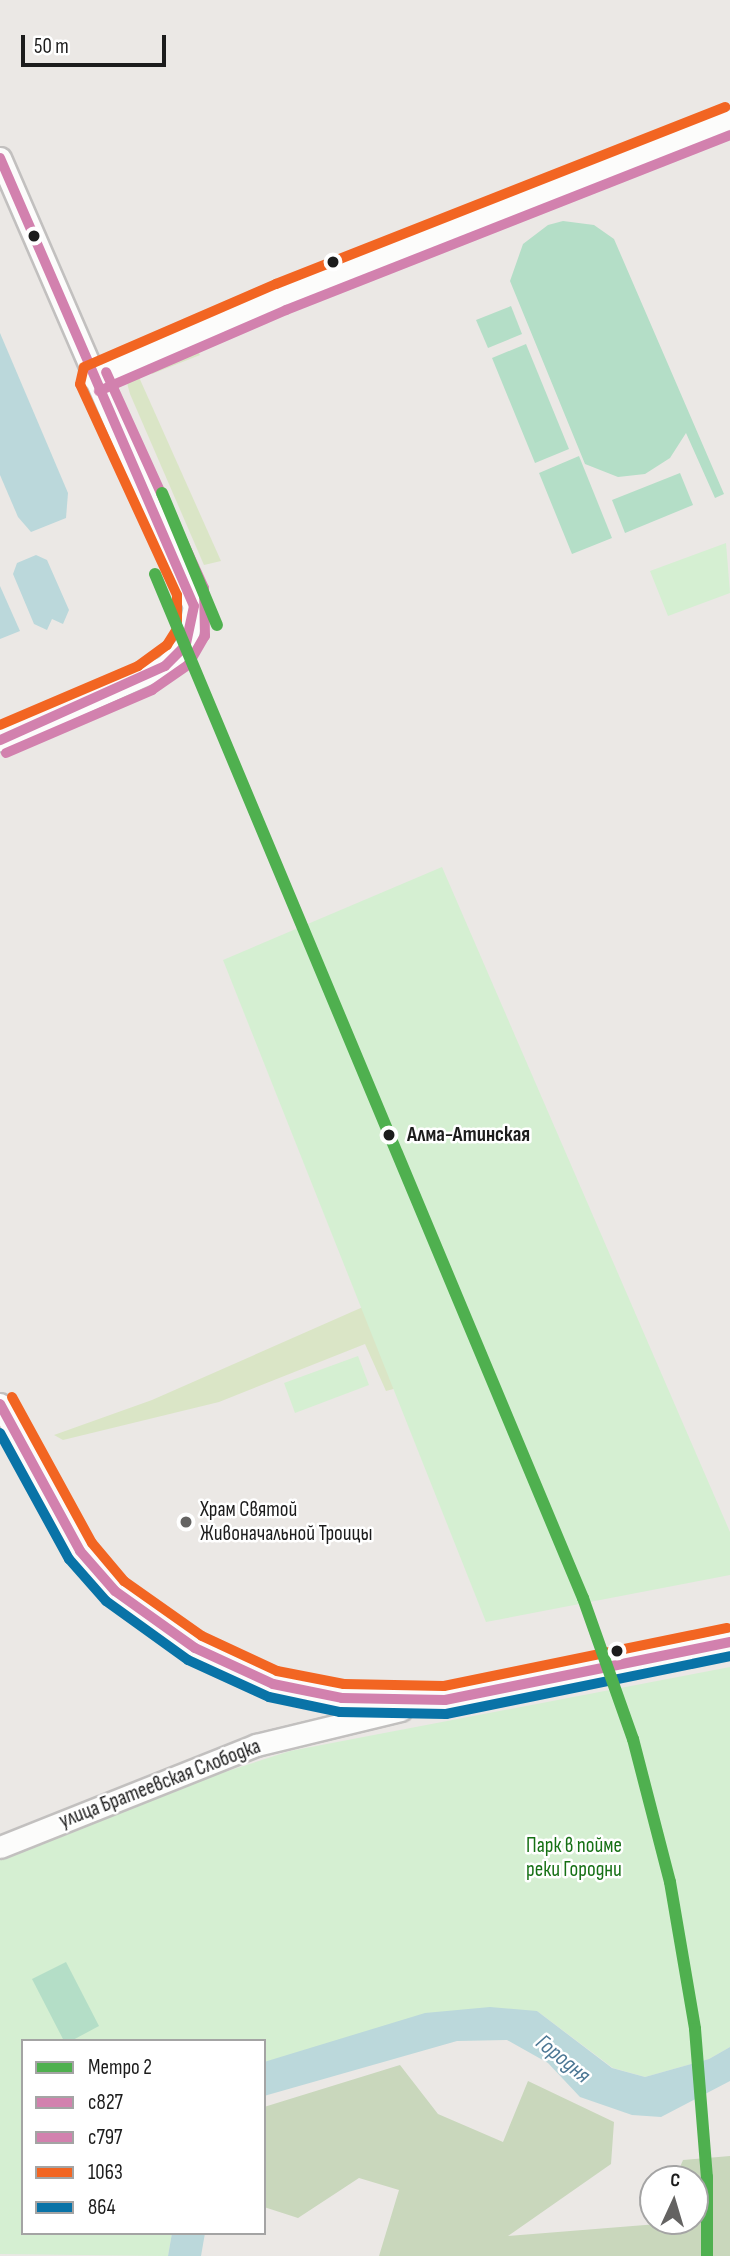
<!DOCTYPE html>
<meta charset="utf-8">
<style>
body{margin:0}
#map{position:relative;width:730px;height:2256px;overflow:hidden;background:#ebe8e5;font-family:"Sofia Sans Condensed",sans-serif}
div>[style]{position:absolute}
.grass>*{inset:0;background:#dae5c6}
.forest>*{inset:0;background:#c9d7bc}
.park>*{inset:0;background:#d5efd2}
.pitch>*{inset:0;background:#b4dec7}
.water>*{inset:0;background:#bbd8db}
.roads{filter:drop-shadow(2px 0 #c2c0bf) drop-shadow(-2px 0 #c2c0bf) drop-shadow(0 2px #c2c0bf) drop-shadow(0 -2px #c2c0bf)}
.minor>*{height:21px;margin:-10.5px;padding:0 10.5px;transform-origin:10.5px;border-radius:10.5px;background:#fcfcfb}
.bus-1>*{height:10px;margin:-5px;padding:0 5px;transform-origin:5px;border-radius:5px;background:#d281ae}
.bus-2>*{height:10px;margin:-5px;padding:0 5px;transform-origin:5px;border-radius:5px;background:#d281ae}
.bus-3>*{height:10px;margin:-5px;padding:0 5px;transform-origin:5px;border-radius:5px;background:#f26522}
.bus-4>*{height:10px;margin:-5px;padding:0 5px;transform-origin:5px;border-radius:5px;background:#0973a7}
.metro-1>*{height:12px;margin:-6px;padding:0 6px;transform-origin:6px;border-radius:6px;background:#4fb04f}
.dots>*{width:19px;height:19px;translate:-50% -50%;box-sizing:border-box;border:4px solid #fff;border-radius:50%}
span{translate:-50% -50%;white-space:nowrap;text-align:center;line-height:1.15;-webkit-text-stroke:5px #fff;paint-order:stroke}
.stop-label{font-size:21px;color:#1c1c1c;font-weight:700}
.left{translate:0 -50%;text-align:left}
.poi-label{font-size:21px;color:#1c1c1c}
.street-label{font-size:21px;color:#1c1c1c}
.park-label{font-size:21px;color:#167015}
.water-label{font-size:23px;color:#4c7794;font-style:italic}
.legend{position:absolute;left:21px;top:2039px;width:245px;height:196px;box-sizing:border-box;background:#fff;border:2px solid #a4a4a4;margin:0;padding:9px 12px;list-style:none;font-size:21px;color:#1c1c1c}
.legend li{display:flex;align-items:center;gap:14px;height:35px}
.legend b{width:35px;border:2px solid #a4a4a4}
.north{position:absolute;left:639px;top:2165px;width:70px;height:70px;box-sizing:border-box;background:#fff;border:2px solid #a4a4a4;border-radius:50%;rotate:4deg;font-size:19px;font-weight:700;line-height:28px;text-align:center;color:#1c1c1c}
.north::after{content:'';display:block;margin:auto;width:24px;height:32px;background:#646362;clip-path:polygon(50% 0,100% 100%,50% 72%,0 100%)}
.scale{position:absolute;left:21px;top:35px;width:145px;height:32px;box-sizing:border-box;border:4px solid #1c1c1c;border-top:0;padding-left:9px;font-size:21px;line-height:24px;white-space:nowrap;color:#1c1c1c;-webkit-text-stroke:5px #fff;paint-order:stroke}
</style>
<div id="map">
<div class="grass">
<div style="clip-path:polygon(193px 341px,200px 355px,152px 374px,146px 363px)"></div>
<div style="clip-path:polygon(134px 366px,221px 561px,204px 565px,130px 394px,127px 383px)"></div>
<div style="clip-path:polygon(431px 1277px,412px 1384px,386px 1391px,365px 1344px,219px 1402px,63px 1440px,54px 1435px,152px 1400px)"></div>
</div>
<div class="forest">
<div style="clip-path:polygon(400px 2065px,438px 2114px,503px 2142px,528px 2081px,614px 2122px,611px 2164px,508px 2236px,695px 2221px,695px 2179px,675px 2179px,683px 2160px,730px 2156px,730px 2256px,379px 2256px,399px 2190px,359px 2178px,298px 2218px,264px 2207px,264px 2107px)"></div>
</div>
<div class="park">
<div style="clip-path:polygon(726px 543px,730px 593px,668px 616px,650px 571px)"></div>
<div style="clip-path:polygon(442px 867px,730px 1532px,730px 1575px,486px 1622px,223px 960px)"></div>
<div style="clip-path:polygon(358px 1356px,369px 1385px,295px 1413px,284px 1383px)"></div>
<div style="clip-path:polygon(730px 1667px,730px 2047px,709px 2059px,645px 2077px,613px 2068px,537px 2011px,264px 2062px,264px 2041px,23px 2041px,23px 2233px,172px 2233px,168px 2256px,0 2254px,0 1859px,178px 1787px,290px 1751px)"></div>
</div>
<div class="pitch">
<div style="clip-path:polygon(563px 221px,594px 225px,614px 239px,724px 494px,715px 498px,686px 433px,670px 458px,645px 474px,618px 477px,585px 464px,510px 281px,523px 244px,548px 225px)"></div>
<div style="clip-path:polygon(511px 306px,522px 334px,488px 348px,476px 320px)"></div>
<div style="clip-path:polygon(526px 344px,569px 449px,535px 463px,492px 358px)"></div>
<div style="clip-path:polygon(579px 456px,612px 538px,572px 554px,539px 473px)"></div>
<div style="clip-path:polygon(680px 473px,693px 505px,625px 533px,612px 500px)"></div>
<div style="clip-path:polygon(66px 1962px,99px 2026px,71px 2041px,64px 2041px,32px 1979px)"></div>
</div>
<div class="water">
<div style="clip-path:polygon(0 333px,68px 493px,66px 518px,31px 532px,18px 517px,0 475px)"></div>
<div style="clip-path:polygon(36px 555px,47px 560px,69px 610px,63px 624px,52px 619px,47px 630px,34px 624px,13px 574px,17px 563px)"></div>
<div style="clip-path:polygon(0 586px,20px 631px,0 639px)"></div>
<div style="clip-path:polygon(490px 2007px,537px 2011px,612px 2068px,645px 2077px,709px 2059px,730px 2047px,730px 2081px,661px 2117px,632px 2115px,580px 2097px,548px 2063px,507px 2040px,457px 2041px,264px 2096px,264px 2062px,425px 2013px)"></div>
<div style="clip-path:polygon(172px 2233px,205px 2233px,201px 2256px,168px 2256px)"></div>
</div>
<div class="roads">
<div class="minor">
<div style="left:0;top:158px;width:488px;rotate:66.6deg"></div>
<div style="left:194px;top:606px;width:40px;rotate:102deg"></div>
<div style="left:186px;top:645px;width:30px;rotate:135deg"></div>
<div style="left:165px;top:666px;width:181px;rotate:155.8deg"></div>
<div style="left:93px;top:378px;width:205px;rotate:-23.3deg"></div>
<div style="left:281px;top:297px;width:483px;rotate:-21.5deg"></div>
<div style="left:0;top:1404px;width:167px;rotate:61.4deg"></div>
<div style="left:80px;top:1551px;width:53px;rotate:48.8deg"></div>
<div style="left:115px;top:1591px;width:98px;rotate:35.5deg"></div>
<div style="left:195px;top:1648px;width:86px;rotate:24.8deg"></div>
<div style="left:273px;top:1684px;width:70px;rotate:11.5deg"></div>
<div style="left:342px;top:1698px;width:103px;rotate:1.1deg"></div>
<div style="left:445px;top:1700px;width:291px;rotate:-11.5deg"></div>
<div style="left:0;top:1847px;width:276px;rotate:-21.7deg"></div>
<div style="left:256px;top:1745px;width:149px;rotate:-13.6deg"></div>
</div>
</div>
<div class="bus-1">
<div style="left:0;top:158px;width:488px;rotate:66.6deg"></div>
<div style="left:194px;top:606px;width:40px;rotate:102deg"></div>
<div style="left:186px;top:645px;width:30px;rotate:135deg"></div>
<div style="left:165px;top:666px;width:181px;rotate:155.8deg"></div>
<div style="left:0;top:1404px;width:167px;rotate:61.4deg"></div>
<div style="left:80px;top:1551px;width:53px;rotate:48.8deg"></div>
<div style="left:115px;top:1591px;width:98px;rotate:35.5deg"></div>
<div style="left:195px;top:1648px;width:86px;rotate:24.8deg"></div>
<div style="left:273px;top:1684px;width:70px;rotate:11.5deg"></div>
<div style="left:342px;top:1698px;width:103px;rotate:1.1deg"></div>
<div style="left:445px;top:1700px;width:291px;rotate:-11.5deg"></div>
</div>
<div class="bus-2">
<div style="left:99px;top:391px;width:204px;rotate:-23.4deg"></div>
<div style="left:286px;top:310px;width:477px;rotate:-21.5deg"></div>
<div style="left:6px;top:753px;width:159px;rotate:-23.3deg"></div>
<div style="left:152px;top:690px;width:44px;rotate:-34.8deg"></div>
<div style="left:188px;top:665px;width:34px;rotate:-60deg"></div>
<div style="left:205px;top:636px;width:48px;rotate:-91.2deg"></div>
<div style="left:204px;top:588px;width:237px;rotate:-114.4deg"></div>
</div>
<div class="bus-3">
<div style="left:0;top:725px;width:150px;rotate:-23.1deg"></div>
<div style="left:138px;top:666px;width:36px;rotate:-36deg"></div>
<div style="left:167px;top:645px;width:19px;rotate:-58deg"></div>
<div style="left:177px;top:629px;width:34px;rotate:-90deg"></div>
<div style="left:177px;top:595px;width:232px;rotate:-114.7deg"></div>
<div style="left:80px;top:384px;width:17px;rotate:-77deg"></div>
<div style="left:84px;top:367px;width:209px;rotate:-23.4deg"></div>
<div style="left:276px;top:284px;width:483px;rotate:-21.5deg"></div>
<div style="left:12px;top:1397px;width:166px;rotate:61.3deg"></div>
<div style="left:92px;top:1543px;width:50px;rotate:49.9deg"></div>
<div style="left:124px;top:1581px;width:95px;rotate:35.2deg"></div>
<div style="left:202px;top:1636px;width:83px;rotate:25deg"></div>
<div style="left:277px;top:1671px;width:68px;rotate:11deg"></div>
<div style="left:344px;top:1684px;width:100px;rotate:1.1deg"></div>
<div style="left:444px;top:1686px;width:289px;rotate:-11.6deg"></div>
</div>
<div class="bus-4">
<div style="left:0;top:1433px;width:144px;rotate:61.3deg"></div>
<div style="left:69px;top:1559px;width:56px;rotate:48.6deg"></div>
<div style="left:106px;top:1601px;width:101px;rotate:35.7deg"></div>
<div style="left:188px;top:1660px;width:89px;rotate:24.6deg"></div>
<div style="left:269px;top:1697px;width:73px;rotate:11.9deg"></div>
<div style="left:340px;top:1712px;width:106px;rotate:1.1deg"></div>
<div style="left:446px;top:1714px;width:290px;rotate:-11.5deg"></div>
</div>
<div class="metro-1">
<div style="left:162px;top:493px;width:143px;rotate:67.4deg"></div>
<div style="left:155px;top:574px;width:1110px;rotate:67.32deg"></div>
<div style="left:583px;top:1598px;width:150px;rotate:70.5deg"></div>
<div style="left:633px;top:1739px;width:148px;rotate:75.5deg"></div>
<div style="left:670px;top:1882px;width:149px;rotate:80.3deg"></div>
<div style="left:695px;top:2029px;width:148px;rotate:85.4deg"></div>
<div style="left:707px;top:2177px;width:79px;rotate:90deg"></div>
</div>
<div class="dots">
<div style="left:34px;top:236px;background:#1c1c1c"></div>
<div style="left:333px;top:262px;background:#1c1c1c"></div>
<div style="left:389px;top:1135px;background:#1c1c1c"></div>
<div style="left:186px;top:1522px;background:#646362"></div>
<div style="left:617px;top:1651px;background:#1c1c1c"></div>
</div>
<div class="stop-label">
<span class="left" style="left:407px;top:1135px">Алма-Атинская</span>
</div>
<div class="poi-label">
<span class="left" style="left:200px;top:1522px">Храм Святой<br>Живоначальной Троицы</span>
</div>
<div class="street-label">
<span style="left:160px;top:1784px;rotate:-21deg">улица Братеевская Слободка</span>
</div>
<div class="park-label">
<span style="left:574px;top:1858px">Парк в пойме<br>реки Городни</span>
</div>
<div class="water-label">
<span style="left:563px;top:2059px;rotate:39deg">Городня</span>
</div>
<ul class="legend">
<li><b style="height:9px;background:#4fb04f"></b>Метро 2</li>
<li><b style="height:9px;background:#d281ae"></b>с827</li>
<li><b style="height:9px;background:#d281ae"></b>с797</li>
<li><b style="height:9px;background:#f26522"></b>1063</li>
<li><b style="height:9px;background:#0973a7"></b>864</li>
</ul>
<div class="north">С</div>
<div class="scale">50 m</div>
</div>
